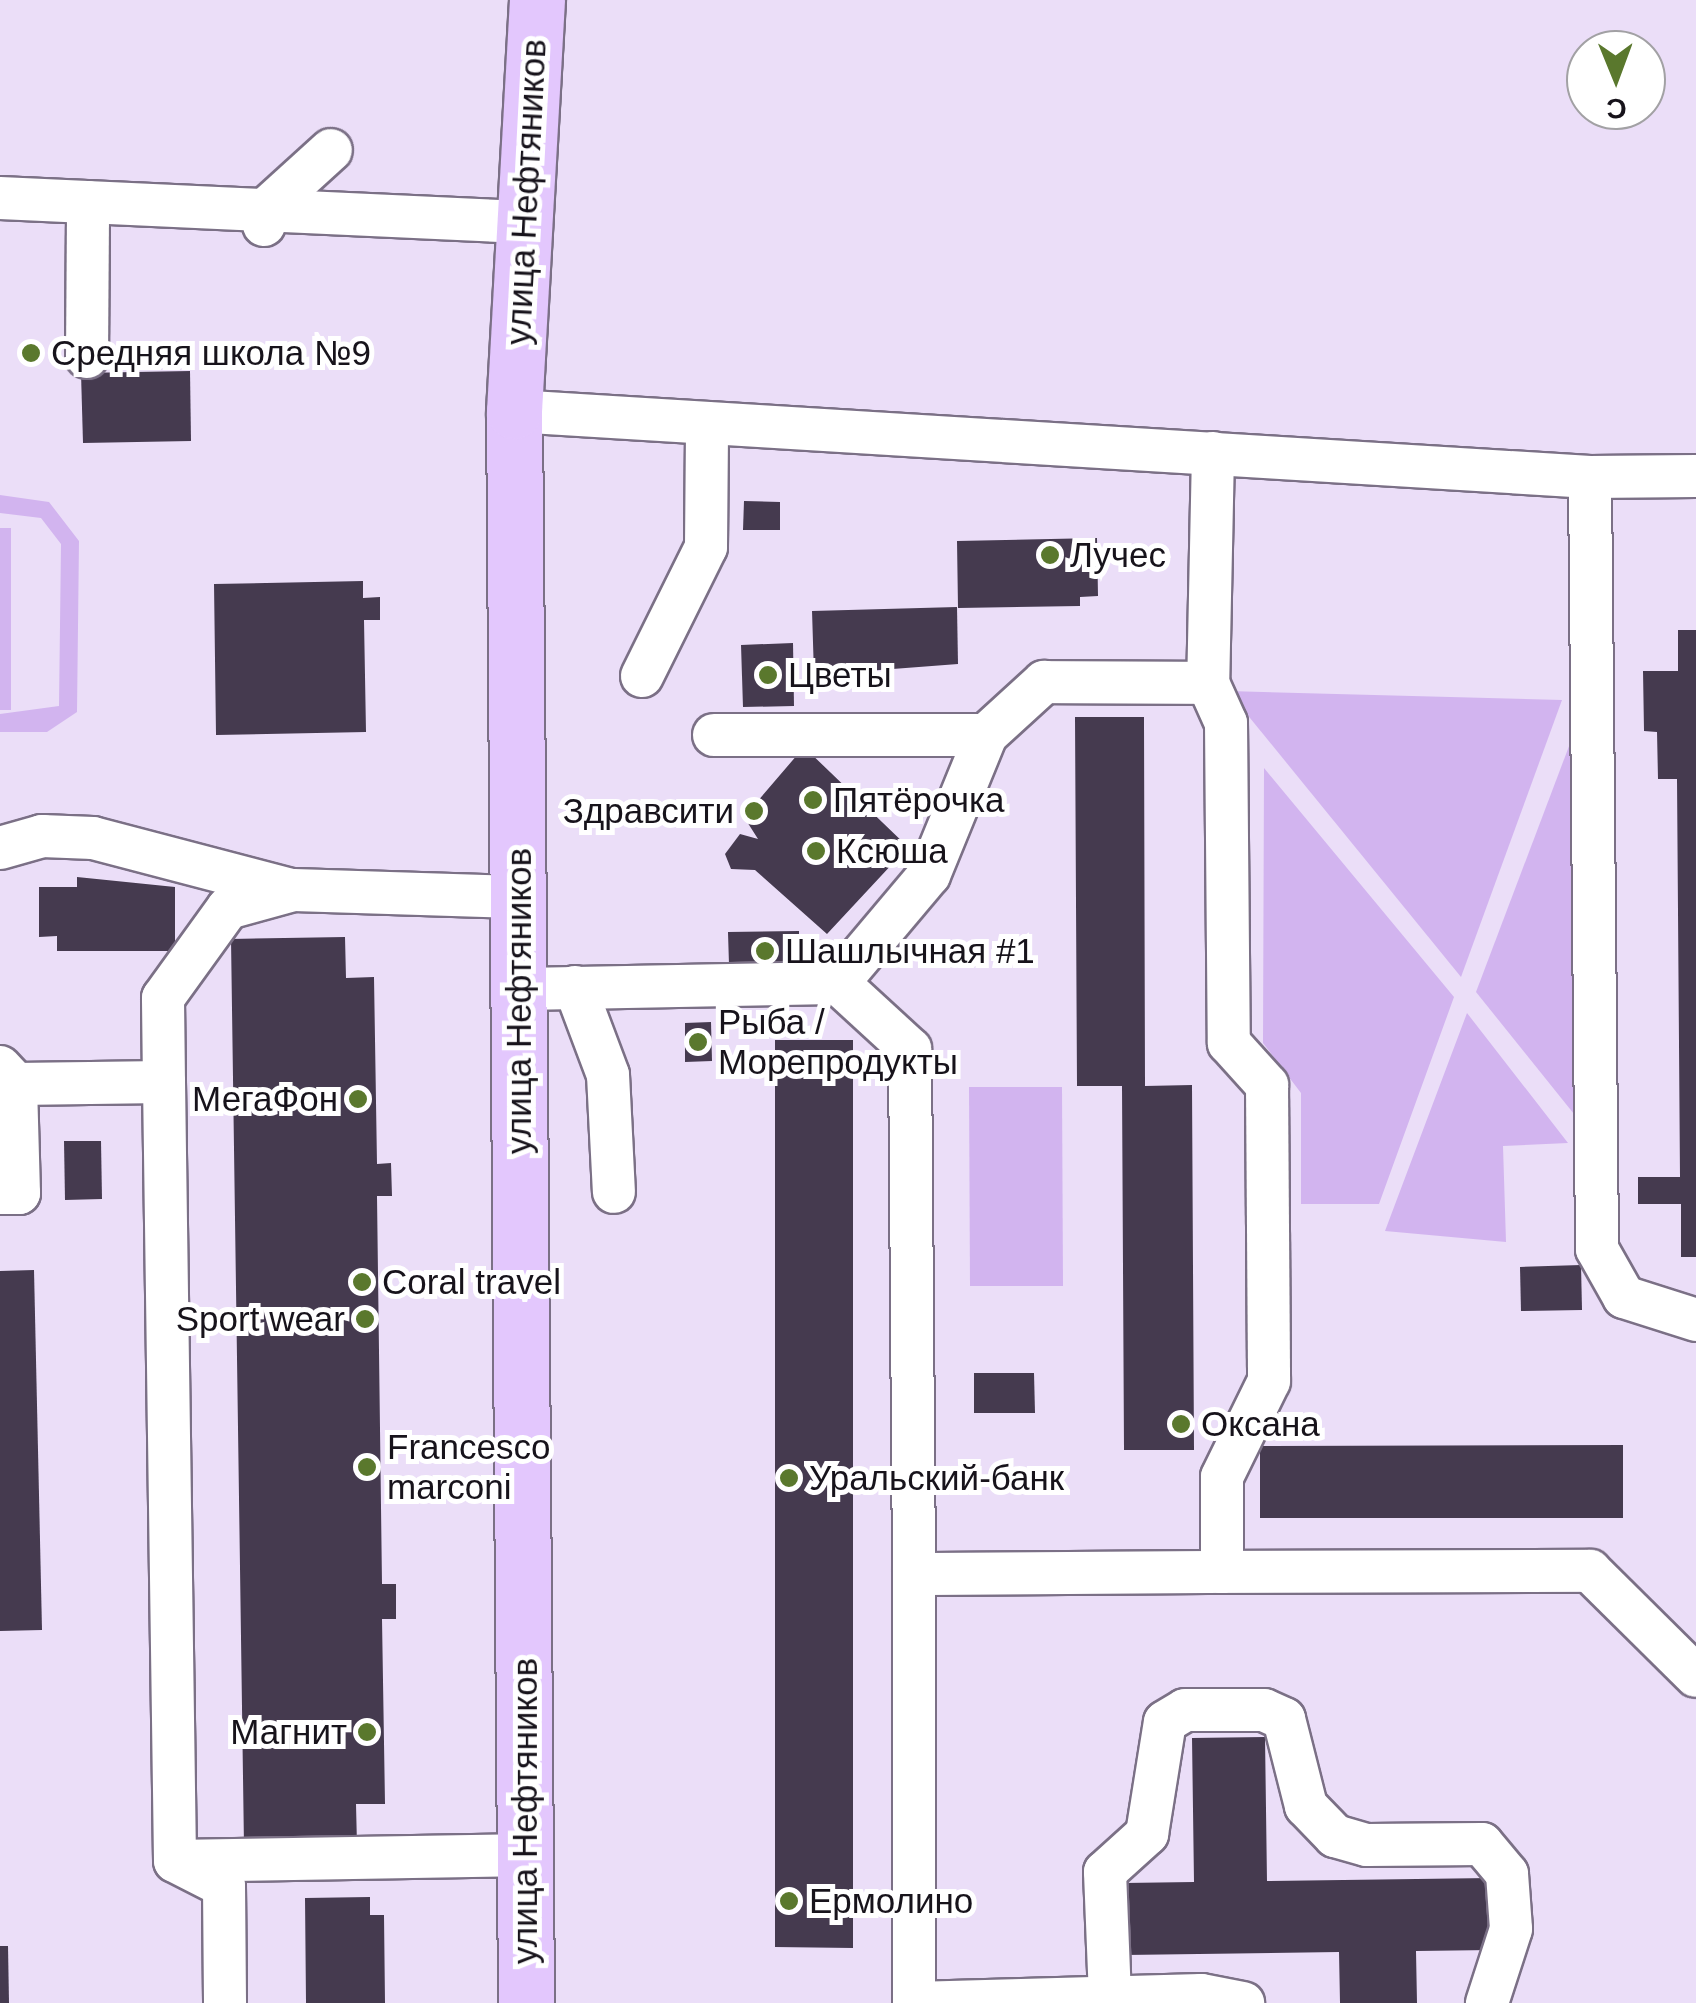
<!DOCTYPE html>
<meta charset="utf-8">
<style>
body{margin:0}
#map{position:relative;width:1696px;height:2003px;overflow:hidden;background:#ebdef8;font-family:Helvetica,sans-serif}
div>[style]{position:absolute}
.green>*{inset:0;background:#d2b4ef}
.building>*{inset:0;background:#453a4f}
.roads{filter:drop-shadow(2px 0 #7b7086) drop-shadow(-2px 0 #7b7086) drop-shadow(0 2px #7b7086) drop-shadow(0 -2px #7b7086)}
.minor>*{height:42px;margin:-21px;padding:0 21px;transform-origin:21px;border-radius:21px;background:#fff}
.major>*{height:55px;margin:-27.5px;padding:0 27.5px;transform-origin:27.5px;border-radius:27.5px;background:#e3c7fd}
.dots>*{width:28px;height:28px;translate:-50% -50%;box-sizing:border-box;border:5px solid #fff;border-radius:50%}
span{translate:-50% -50%;white-space:nowrap;text-align:center;line-height:1.15;-webkit-text-stroke:10px #fff;paint-order:stroke}
.street-label{font-size:35px;color:#17131b}
.poi-label{font-size:35px;color:#17131b}
.left{translate:0 -50%;text-align:left}
.right{translate:-100% -50%;text-align:right}
.north{position:absolute;left:1566px;top:30px;width:100px;height:100px;box-sizing:border-box;background:#fff;border:2px solid #a2a1a4;border-radius:50%;rotate:179deg;font-size:28px;font-weight:700;line-height:40px;text-align:center;color:#17131b}
.north::after{content:'';display:block;margin:auto;width:35px;height:45px;background:#5a782d;clip-path:polygon(50% 0,100% 100%,50% 72%,0 100%)}
</style>
<div id="map">
<div class="green">
<div style="clip-path:polygon(0 495px,49px 502px,79px 541px,77px 712px,47px 732px,0 732px,0 714px,59px 706px,61px 544px,41px 518px,0 513px)"></div>
<div style="clip-path:polygon(0 528px,11px 528px,11px 710px,0 710px)"></div>
<div style="clip-path:polygon(1228px 691px,1562px 700px,1461px 977px)"></div>
<div style="clip-path:polygon(1574px 733px,1578px 1119px,1476px 992px)"></div>
<div style="clip-path:polygon(1264px 768px,1454px 997px,1379px 1204px,1301px 1204px,1301px 1093px,1263px 1043px)"></div>
<div style="clip-path:polygon(1467px 1013px,1568px 1143px,1503px 1146px,1506px 1242px,1385px 1231px)"></div>
<div style="clip-path:polygon(969px 1087px,1062px 1087px,1063px 1286px,970px 1286px)"></div>
</div>
<div class="building">
<div style="clip-path:polygon(190px 371px,191px 441px,83px 443px,81px 373px)"></div>
<div style="clip-path:polygon(744px 501px,780px 502px,780px 530px,743px 530px)"></div>
<div style="clip-path:polygon(1097px 538px,1098px 596px,1080px 597px,1080px 606px,958px 608px,957px 541px)"></div>
<div style="clip-path:polygon(363px 581px,363px 598px,380px 597px,380px 620px,364px 620px,366px 732px,216px 735px,214px 584px)"></div>
<div style="clip-path:polygon(957px 607px,958px 664px,814px 675px,812px 611px)"></div>
<div style="clip-path:polygon(1678px 630px,1696px 630px,1696px 1257px,1681px 1257px,1681px 1204px,1638px 1204px,1638px 1177px,1680px 1177px,1677px 779px,1658px 779px,1657px 732px,1644px 731px,1643px 671px,1678px 671px)"></div>
<div style="clip-path:polygon(793px 643px,794px 706px,743px 707px,741px 645px)"></div>
<div style="clip-path:polygon(1075px 717px,1144px 717px,1145px 1086px,1192px 1085px,1194px 1450px,1124px 1450px,1122px 1086px,1077px 1086px)"></div>
<div style="clip-path:polygon(804px 747px,908px 847px,827px 934px,755px 870px,731px 869px,725px 854px,740px 834px,758px 839px,744px 817px)"></div>
<div style="clip-path:polygon(77px 877px,175px 887px,175px 951px,57px 951px,57px 936px,39px 937px,39px 887px,77px 887px)"></div>
<div style="clip-path:polygon(799px 931px,799px 964px,729px 965px,728px 932px)"></div>
<div style="clip-path:polygon(345px 937px,346px 978px,374px 977px,377px 1164px,391px 1163px,392px 1196px,377px 1196px,382px 1584px,396px 1584px,396px 1619px,382px 1619px,385px 1804px,356px 1804px,357px 1845px,244px 1847px,231px 939px)"></div>
<div style="clip-path:polygon(711px 1022px,712px 1061px,685px 1062px,685px 1023px)"></div>
<div style="clip-path:polygon(775px 1040px,853px 1040px,853px 1948px,775px 1947px)"></div>
<div style="clip-path:polygon(64px 1141px,101px 1141px,102px 1199px,65px 1200px)"></div>
<div style="clip-path:polygon(1581px 1265px,1582px 1310px,1521px 1311px,1520px 1267px)"></div>
<div style="clip-path:polygon(34px 1270px,42px 1630px,0 1631px,0 1271px)"></div>
<div style="clip-path:polygon(974px 1373px,1034px 1373px,1035px 1413px,974px 1413px)"></div>
<div style="clip-path:polygon(1623px 1445px,1623px 1518px,1260px 1518px,1260px 1446px)"></div>
<div style="clip-path:polygon(1265px 1737px,1267px 1881px,1490px 1878px,1491px 1950px,1416px 1951px,1417px 2003px,1340px 2003px,1339px 1952px,1125px 1955px,1124px 1883px,1194px 1882px,1192px 1738px)"></div>
<div style="clip-path:polygon(370px 1897px,370px 1915px,384px 1915px,385px 2003px,306px 2003px,305px 1898px)"></div>
<div style="clip-path:polygon(0 1946px,8px 1946px,9px 2003px,0 2003px)"></div>
</div>
<div class="roads">
<div class="minor">
<div style="left:0;top:198px;width:523px;rotate:2.63deg"></div>
<div style="left:264px;top:225px;width:15px;rotate:-86deg"></div>
<div style="left:265px;top:210px;width:89px;rotate:-42.3deg"></div>
<div style="left:87px;top:357px;width:155px;rotate:-89.6deg"></div>
<div style="left:514px;top:411px;width:1078px;rotate:3.51deg"></div>
<div style="left:1590px;top:477px;width:106px;rotate:-0.5deg"></div>
<div style="left:1213px;top:453px;width:230px;rotate:91.2deg"></div>
<div style="left:1208px;top:683px;width:44px;rotate:65.8deg"></div>
<div style="left:1226px;top:723px;width:320px;rotate:89.5deg"></div>
<div style="left:1229px;top:1043px;width:57px;rotate:47.9deg"></div>
<div style="left:1267px;top:1085px;width:296px;rotate:89.6deg"></div>
<div style="left:1269px;top:1381px;width:107px;rotate:116.1deg"></div>
<div style="left:1222px;top:1477px;width:95px;rotate:90deg"></div>
<div style="left:1222px;top:1572px;width:368px;rotate:-0.2deg"></div>
<div style="left:1590px;top:1571px;width:149px;rotate:44.7deg"></div>
<div style="left:1590px;top:477px;width:772px;rotate:89.48deg"></div>
<div style="left:1597px;top:1249px;width:55px;rotate:60.6deg"></div>
<div style="left:1624px;top:1297px;width:76px;rotate:17.7deg"></div>
<div style="left:642px;top:676px;width:144px;rotate:-63.6deg"></div>
<div style="left:706px;top:547px;width:124px;rotate:-89.5deg"></div>
<div style="left:714px;top:735px;width:272px"></div>
<div style="left:0;top:848px;width:44px;rotate:-15.9deg"></div>
<div style="left:42px;top:836px;width:51px;rotate:2.2deg"></div>
<div style="left:93px;top:838px;width:205px;rotate:14.7deg"></div>
<div style="left:291px;top:890px;width:228px;rotate:1.8deg"></div>
<div style="left:838px;top:983px;width:141px;rotate:-49.9deg"></div>
<div style="left:929px;top:875px;width:151px;rotate:-67.8deg"></div>
<div style="left:986px;top:735px;width:79px;rotate:-42.4deg"></div>
<div style="left:1044px;top:682px;width:164px;rotate:0.3deg"></div>
<div style="left:575px;top:987px;width:94px;rotate:69.4deg"></div>
<div style="left:608px;top:1075px;width:117px;rotate:87.1deg"></div>
<div style="left:519px;top:989px;width:319px;rotate:-1.1deg"></div>
<div style="left:838px;top:983px;width:98px;rotate:42.5deg"></div>
<div style="left:910px;top:1049px;width:525px;rotate:89.56deg"></div>
<div style="left:0;top:1067px;width:23px;rotate:47deg"></div>
<div style="left:16px;top:1084px;width:148px;rotate:-0.8deg"></div>
<div style="left:164px;top:1082px;width:779px;rotate:89.19deg"></div>
<div style="left:175px;top:1861px;width:55px;rotate:27deg"></div>
<div style="left:224px;top:1886px;width:117px;rotate:89.5deg"></div>
<div style="left:164px;top:1082px;width:84px;rotate:-90.7deg"></div>
<div style="left:163px;top:998px;width:111px;rotate:-54.2deg"></div>
<div style="left:228px;top:908px;width:64px;rotate:-15.3deg"></div>
<div style="left:0;top:1193px;width:19px"></div>
<div style="left:19px;top:1193px;width:109px;rotate:-91.6deg"></div>
<div style="left:1222px;top:1572px;width:308px;rotate:179.6deg"></div>
<div style="left:914px;top:1574px;width:429px;rotate:90deg"></div>
<div style="left:914px;top:2003px;width:287px;rotate:-1.6deg"></div>
<div style="left:1201px;top:1995px;width:43px;rotate:10.8deg"></div>
<div style="left:181px;top:1861px;width:344px;rotate:-1deg"></div>
<div style="left:1110px;top:1997px;width:125px;rotate:-92.3deg"></div>
<div style="left:1105px;top:1872px;width:57px;rotate:-42.1deg"></div>
<div style="left:1147px;top:1834px;width:113px;rotate:-80.9deg"></div>
<div style="left:1165px;top:1722px;width:23px;rotate:-31deg"></div>
<div style="left:1185px;top:1710px;width:79px"></div>
<div style="left:1264px;top:1710px;width:22px;rotate:24deg"></div>
<div style="left:1284px;top:1719px;width:90px;rotate:75.8deg"></div>
<div style="left:1306px;top:1806px;width:42px;rotate:46deg"></div>
<div style="left:1335px;top:1836px;width:33px;rotate:16deg"></div>
<div style="left:1367px;top:1845px;width:115px;rotate:-0.5deg"></div>
<div style="left:1482px;top:1844px;width:39px;rotate:50deg"></div>
<div style="left:1507px;top:1874px;width:55px;rotate:85.8deg"></div>
<div style="left:1511px;top:1929px;width:78px;rotate:108deg"></div>
</div>
<div class="major">
<div style="left:526px;top:2003px;width:1592px;rotate:-90.43deg"></div>
<div style="left:514px;top:411px;width:412px;rotate:-86.8deg"></div>
</div>
</div>
<div class="dots">
<div style="left:31px;top:353px;background:#5a782d"></div>
<div style="left:1050px;top:555px;background:#5a782d"></div>
<div style="left:768px;top:675px;background:#5a782d"></div>
<div style="left:813px;top:800px;background:#5a782d"></div>
<div style="left:754px;top:811px;background:#5a782d"></div>
<div style="left:816px;top:851px;background:#5a782d"></div>
<div style="left:765px;top:951px;background:#5a782d"></div>
<div style="left:698px;top:1042px;background:#5a782d"></div>
<div style="left:358px;top:1099px;background:#5a782d"></div>
<div style="left:362px;top:1282px;background:#5a782d"></div>
<div style="left:365px;top:1319px;background:#5a782d"></div>
<div style="left:1181px;top:1424px;background:#5a782d"></div>
<div style="left:367px;top:1467px;background:#5a782d"></div>
<div style="left:789px;top:1478px;background:#5a782d"></div>
<div style="left:367px;top:1732px;background:#5a782d"></div>
<div style="left:789px;top:1901px;background:#5a782d"></div>
</div>
<div class="street-label">
<span style="left:526px;top:192px;rotate:-87deg">улица Нефтяников</span>
<span style="left:519px;top:1001px;rotate:-90deg">улица Нефтяников</span>
<span style="left:525px;top:1811px;rotate:-90deg">улица Нефтяников</span>
</div>
<div class="poi-label">
<span class="left" style="left:51px;top:353px">Средняя школа №9</span>
<span class="left" style="left:1070px;top:555px">Лучес</span>
<span class="left" style="left:788px;top:675px">Цветы</span>
<span class="left" style="left:833px;top:800px">Пятёрочка</span>
<span class="right" style="left:734px;top:811px">Здравсити</span>
<span class="left" style="left:836px;top:851px">Ксюша</span>
<span class="left" style="left:785px;top:951px">Шашлычная #1</span>
<span class="left" style="left:718px;top:1042px">Рыба /<br>Морепродукты</span>
<span class="right" style="left:338px;top:1099px">МегаФон</span>
<span class="left" style="left:382px;top:1282px">Coral travel</span>
<span class="right" style="left:345px;top:1319px">Sport wear</span>
<span class="left" style="left:1201px;top:1424px">Оксана</span>
<span class="left" style="left:387px;top:1467px">Francesco<br>marconi</span>
<span class="left" style="left:809px;top:1478px">Уральский-банк</span>
<span class="right" style="left:347px;top:1732px">Магнит</span>
<span class="left" style="left:809px;top:1901px">Ермолино</span>
</div>
<div class="north">С</div>
</div>
